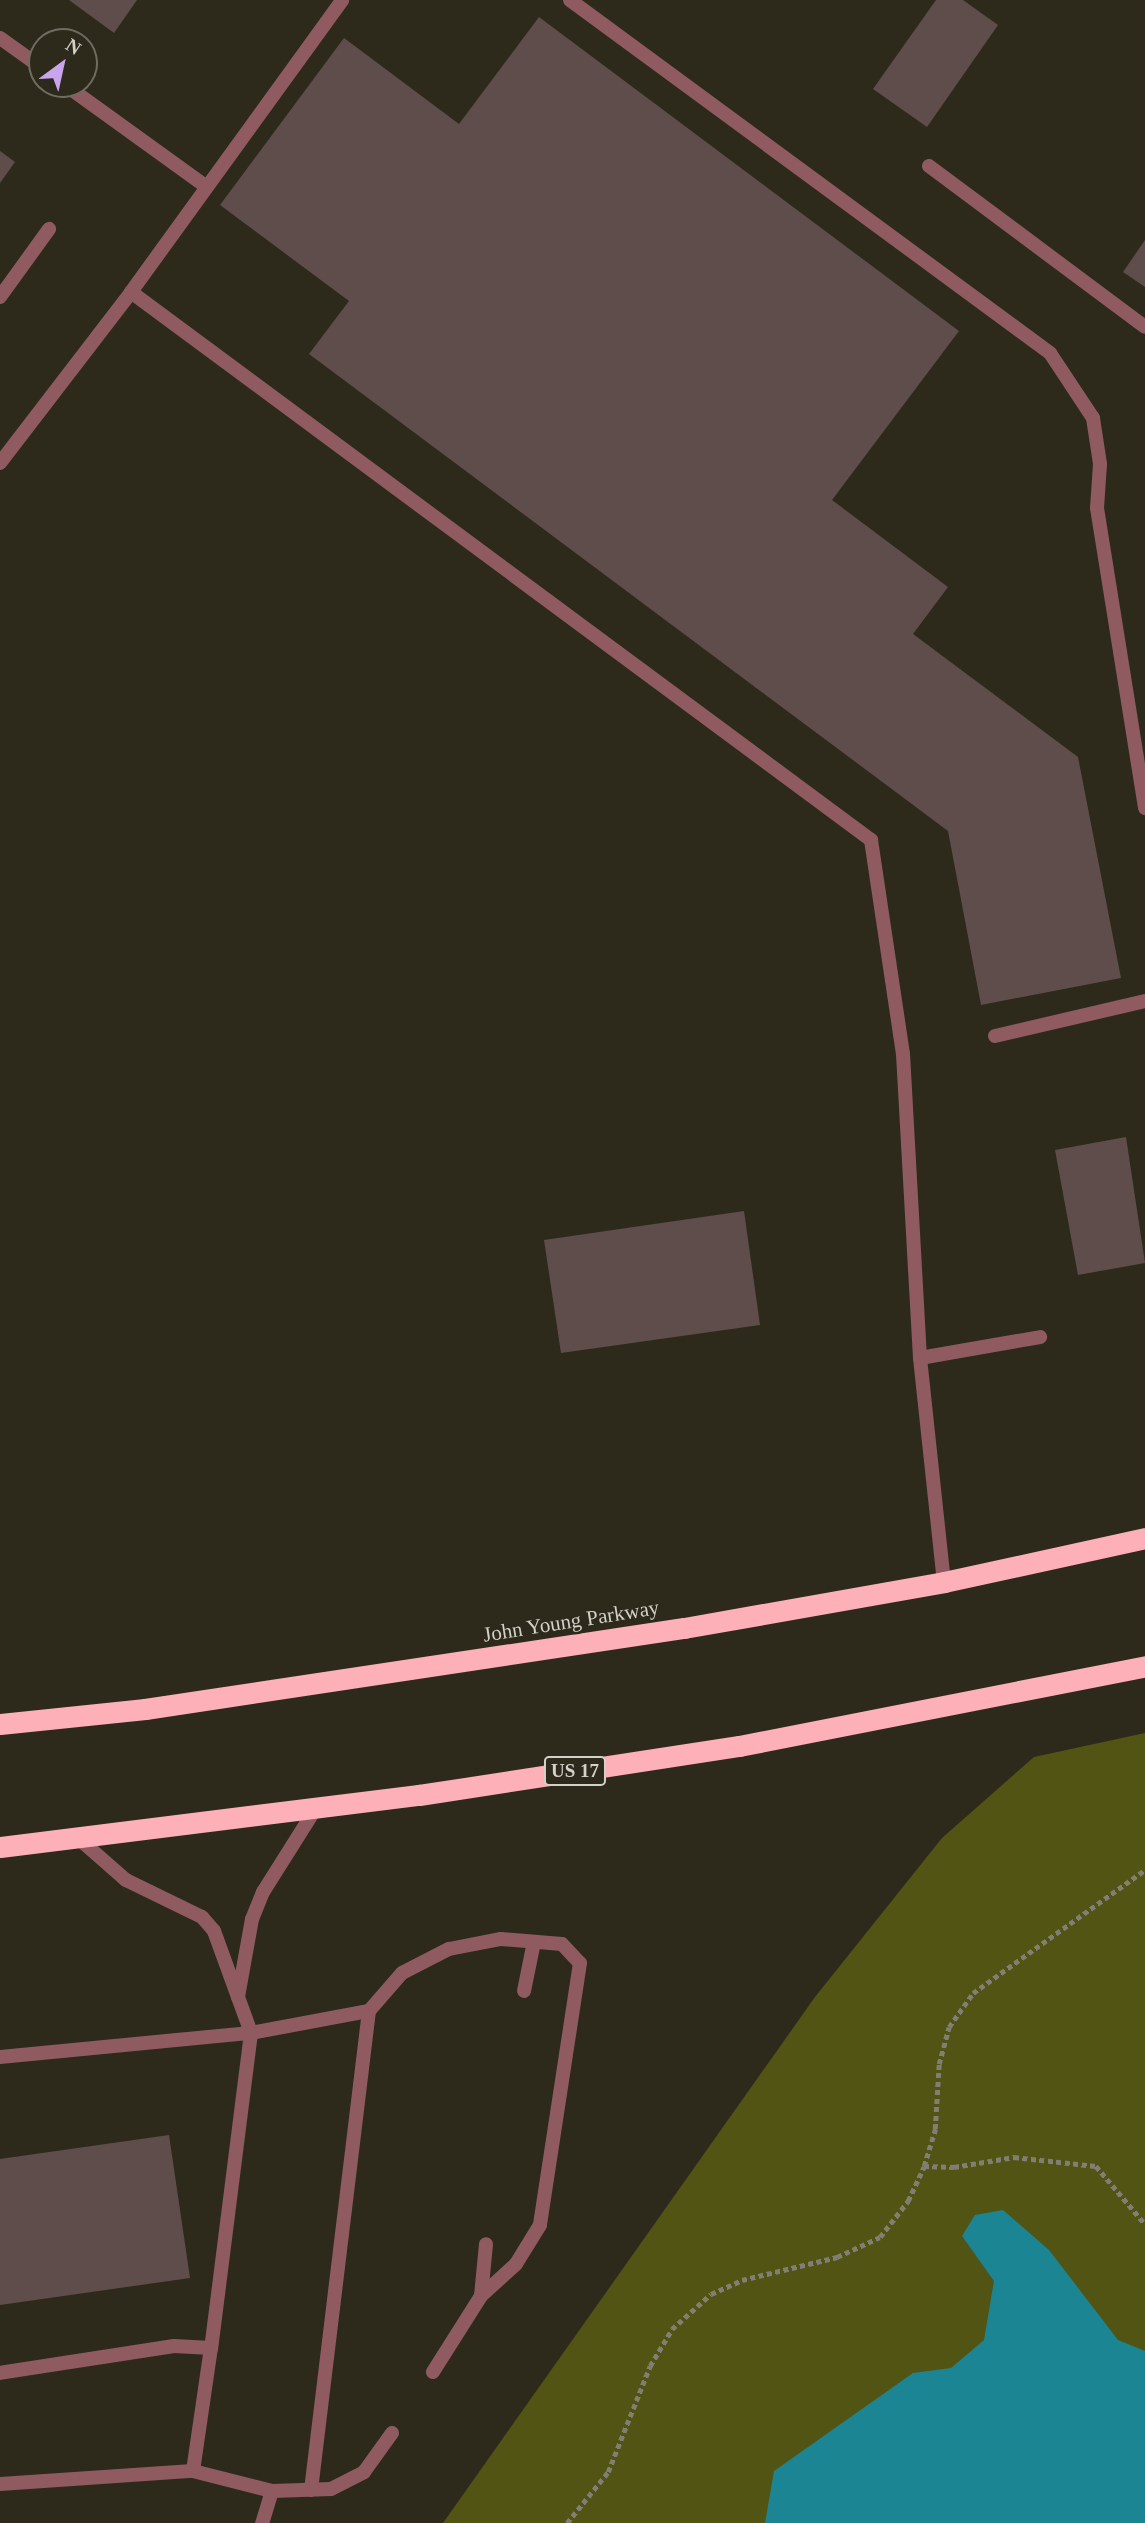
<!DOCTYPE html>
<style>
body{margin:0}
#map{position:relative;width:1145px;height:2523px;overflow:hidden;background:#2d2a1c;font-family:"Times New Roman",serif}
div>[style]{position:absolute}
.green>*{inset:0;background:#525414}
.water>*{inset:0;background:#1c8594}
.building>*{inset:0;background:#5f4d4b}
.path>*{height:4.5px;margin-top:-2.25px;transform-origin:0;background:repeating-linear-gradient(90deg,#817e73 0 5px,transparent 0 8.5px)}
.lane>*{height:14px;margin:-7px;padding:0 7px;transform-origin:7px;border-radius:7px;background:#8f5b61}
.highway>*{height:21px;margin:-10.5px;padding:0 10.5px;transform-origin:10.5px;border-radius:10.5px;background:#feb0b9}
span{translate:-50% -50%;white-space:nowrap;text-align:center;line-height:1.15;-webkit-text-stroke:5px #2d2a1c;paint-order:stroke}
.shield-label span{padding:2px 5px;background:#2d2a1c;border:2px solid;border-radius:5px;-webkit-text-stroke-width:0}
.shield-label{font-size:19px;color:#d3d1c8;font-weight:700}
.street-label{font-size:21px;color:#d3d1c8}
.north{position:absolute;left:28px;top:28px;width:70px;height:70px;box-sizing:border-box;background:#2d2a1c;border:2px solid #6f6d61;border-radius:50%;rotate:33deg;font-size:19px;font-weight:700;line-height:28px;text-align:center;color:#d3d1c8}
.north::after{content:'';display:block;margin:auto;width:24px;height:32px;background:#c9a5ee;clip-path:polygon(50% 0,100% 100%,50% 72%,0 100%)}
</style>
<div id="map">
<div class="green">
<div style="clip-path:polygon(1145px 1733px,1145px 2523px,443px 2523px,815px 1997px,942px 1838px,1034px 1757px)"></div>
</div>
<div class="water">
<div style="clip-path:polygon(1003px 2210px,1049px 2250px,1118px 2340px,1145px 2351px,1145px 2523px,765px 2523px,774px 2471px,913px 2373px,951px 2368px,984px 2340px,994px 2281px,962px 2236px,975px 2215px)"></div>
</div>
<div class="building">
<div style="clip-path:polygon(69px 0,137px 0,114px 33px)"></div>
<div style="clip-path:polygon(936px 0,963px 0,998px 25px,927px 127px,873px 89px)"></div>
<div style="clip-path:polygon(539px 17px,959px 331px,832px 500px,948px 587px,913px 634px,1078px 757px,1121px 978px,981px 1005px,948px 831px,309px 354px,349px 301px,220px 205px,344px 38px,459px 124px)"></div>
<div style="clip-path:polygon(0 151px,15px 162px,0 183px)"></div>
<div style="clip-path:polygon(1145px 240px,1145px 287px,1123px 272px)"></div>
<div style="clip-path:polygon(1126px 1137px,1145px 1263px,1078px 1275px,1055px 1150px)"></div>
<div style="clip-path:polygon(744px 1211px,760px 1325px,561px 1353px,544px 1240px)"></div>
<div style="clip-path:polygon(169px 2135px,190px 2278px,0 2305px,0 2159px)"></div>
</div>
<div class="path">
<div style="left:924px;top:2166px;width:30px;rotate:2deg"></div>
<div style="left:954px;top:2167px;width:61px;rotate:-9.5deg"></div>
<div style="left:1014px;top:2157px;width:82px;rotate:6.3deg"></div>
<div style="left:1096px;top:2166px;width:76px;rotate:49.8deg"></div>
<div style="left:567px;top:2523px;width:65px;rotate:-51.2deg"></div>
<div style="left:608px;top:2472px;width:114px;rotate:-68.4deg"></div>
<div style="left:650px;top:2366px;width:43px;rotate:-59.3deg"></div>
<div style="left:672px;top:2329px;width:52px;rotate:-41.9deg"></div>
<div style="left:711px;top:2294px;width:34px;rotate:-24deg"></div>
<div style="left:742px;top:2280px;width:98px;rotate:-13.6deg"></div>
<div style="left:837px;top:2257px;width:47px;rotate:-24.9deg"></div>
<div style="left:880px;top:2237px;width:46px;rotate:-52.1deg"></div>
<div style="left:908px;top:2201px;width:38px;rotate:-65deg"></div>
<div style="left:924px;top:2166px;width:39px;rotate:-73deg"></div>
<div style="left:935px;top:2129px;width:65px;rotate:-86.5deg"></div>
<div style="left:939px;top:2064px;width:38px;rotate:-75deg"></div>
<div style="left:949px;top:2027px;width:42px;rotate:-54.8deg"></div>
<div style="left:973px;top:1993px;width:211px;rotate:-35.6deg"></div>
</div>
<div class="lane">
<div style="left:570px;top:0;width:596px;rotate:36.33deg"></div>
<div style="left:1050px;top:353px;width:78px;rotate:56.5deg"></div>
<div style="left:1093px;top:418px;width:47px;rotate:81.3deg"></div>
<div style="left:1100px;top:464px;width:44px;rotate:93.9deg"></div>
<div style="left:1097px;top:508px;width:304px;rotate:80.9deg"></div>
<div style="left:0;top:38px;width:52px;rotate:35.5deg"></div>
<div style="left:64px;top:84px;width:176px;rotate:35.8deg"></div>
<div style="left:929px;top:166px;width:269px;rotate:36.7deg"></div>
<div style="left:131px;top:292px;width:360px;rotate:-54.1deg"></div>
<div style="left:0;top:297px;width:84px;rotate:-54.2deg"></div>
<div style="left:0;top:463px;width:215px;rotate:-52.5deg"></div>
<div style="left:131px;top:292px;width:921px;rotate:36.52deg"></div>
<div style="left:871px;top:840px;width:216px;rotate:81.5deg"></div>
<div style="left:903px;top:1054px;width:304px;rotate:86.8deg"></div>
<div style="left:920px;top:1358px;width:225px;rotate:83.9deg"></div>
<div style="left:995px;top:1036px;width:154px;rotate:-13.1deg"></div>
<div style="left:920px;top:1358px;width:122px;rotate:-9.9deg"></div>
<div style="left:316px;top:1808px;width:99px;rotate:122.2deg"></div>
<div style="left:263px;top:1892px;width:29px;rotate:112deg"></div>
<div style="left:252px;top:1919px;width:79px;rotate:100.2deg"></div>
<div style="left:238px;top:1997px;width:38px;rotate:70deg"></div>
<div style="left:251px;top:2033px;width:120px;rotate:-10.6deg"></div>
<div style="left:78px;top:1838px;width:64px;rotate:41.2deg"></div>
<div style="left:126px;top:1880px;width:85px;rotate:26deg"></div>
<div style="left:202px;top:1917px;width:18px;rotate:49deg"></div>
<div style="left:214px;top:1931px;width:70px;rotate:70deg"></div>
<div style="left:524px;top:1991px;width:50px;rotate:-78.5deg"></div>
<div style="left:0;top:2057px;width:252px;rotate:-5.5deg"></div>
<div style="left:251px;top:2033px;width:318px;rotate:97.2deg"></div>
<div style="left:211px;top:2348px;width:37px;rotate:-177deg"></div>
<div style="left:174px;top:2346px;width:176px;rotate:171.2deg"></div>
<div style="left:481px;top:2296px;width:52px;rotate:-84.5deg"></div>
<div style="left:193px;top:2471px;width:81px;rotate:14.2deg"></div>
<div style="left:272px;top:2491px;width:34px;rotate:107deg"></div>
<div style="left:0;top:2484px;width:193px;rotate:-3.9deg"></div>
<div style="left:193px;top:2471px;width:124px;rotate:-81.7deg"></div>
<div style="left:311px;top:2490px;width:482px;rotate:-83.1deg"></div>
<div style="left:369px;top:2011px;width:50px;rotate:-49deg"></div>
<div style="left:402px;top:1973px;width:53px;rotate:-27.1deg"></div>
<div style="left:449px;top:1949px;width:53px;rotate:-10.9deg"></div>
<div style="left:501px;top:1939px;width:61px;rotate:4.7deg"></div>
<div style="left:562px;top:1944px;width:26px;rotate:47deg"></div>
<div style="left:580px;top:1963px;width:265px;rotate:98.7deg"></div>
<div style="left:540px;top:2225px;width:46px;rotate:121.6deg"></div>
<div style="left:516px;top:2264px;width:47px;rotate:137.6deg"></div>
<div style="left:481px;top:2296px;width:90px;rotate:122.3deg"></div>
<div style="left:272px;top:2491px;width:59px;rotate:-1.9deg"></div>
<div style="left:331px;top:2489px;width:37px;rotate:-27deg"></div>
<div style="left:364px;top:2472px;width:48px;rotate:-54.3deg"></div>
</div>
<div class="highway">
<div style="left:0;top:1724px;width:146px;rotate:-5.9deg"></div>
<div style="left:145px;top:1709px;width:545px;rotate:-8.55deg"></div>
<div style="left:684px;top:1628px;width:264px;rotate:-10deg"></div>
<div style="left:944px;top:1582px;width:206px;rotate:-12.3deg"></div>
<div style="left:0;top:1847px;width:422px;rotate:-7.1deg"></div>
<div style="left:419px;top:1795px;width:324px;rotate:-8.7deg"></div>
<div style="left:739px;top:1746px;width:414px;rotate:-11.1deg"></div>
</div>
<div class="shield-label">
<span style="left:575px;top:1771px">US 17</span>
</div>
<div class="street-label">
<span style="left:571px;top:1621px;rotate:-9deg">John Young Parkway</span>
</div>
<div class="north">N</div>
</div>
